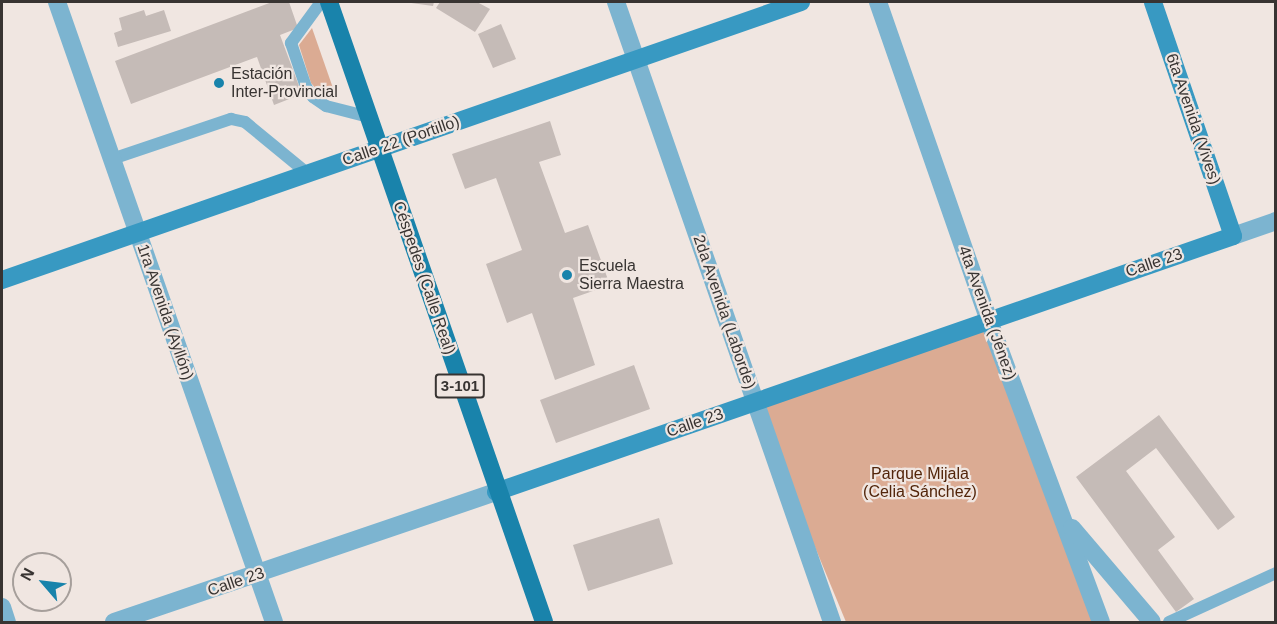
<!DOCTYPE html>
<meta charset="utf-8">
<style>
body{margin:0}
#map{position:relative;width:1277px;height:624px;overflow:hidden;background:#f0e6e1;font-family:Helvetica,sans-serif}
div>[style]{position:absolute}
.green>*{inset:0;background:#dbab93}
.building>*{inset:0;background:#c5bbb7}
.service>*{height:12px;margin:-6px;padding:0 6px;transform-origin:6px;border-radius:6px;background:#7cb4d0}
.minor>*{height:18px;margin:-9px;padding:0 9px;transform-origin:9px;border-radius:9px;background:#7cb4d0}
.tertiary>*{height:18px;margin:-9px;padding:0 9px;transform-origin:9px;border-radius:9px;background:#7cb4d0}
.secondary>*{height:18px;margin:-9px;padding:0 9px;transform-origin:9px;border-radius:9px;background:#3899c2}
.primary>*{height:18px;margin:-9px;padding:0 9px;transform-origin:9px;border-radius:9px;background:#1983ab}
.dots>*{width:16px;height:16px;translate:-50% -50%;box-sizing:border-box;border:3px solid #f0e6e1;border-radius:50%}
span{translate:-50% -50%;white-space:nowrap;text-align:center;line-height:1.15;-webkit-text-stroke:4.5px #f0e6e1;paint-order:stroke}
.shield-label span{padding:2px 4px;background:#f0e6e1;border:2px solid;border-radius:4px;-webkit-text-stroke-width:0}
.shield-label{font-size:15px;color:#383432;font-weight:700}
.poi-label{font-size:16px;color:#383432}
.left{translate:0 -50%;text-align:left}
.street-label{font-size:16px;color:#383432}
.park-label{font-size:16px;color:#52250a}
.frame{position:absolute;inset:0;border:3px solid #383432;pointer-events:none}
.north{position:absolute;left:12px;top:552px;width:60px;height:60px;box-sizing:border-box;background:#f0e6e1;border:2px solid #a69f9b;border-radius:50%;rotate:298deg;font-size:16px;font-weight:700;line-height:24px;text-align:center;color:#383432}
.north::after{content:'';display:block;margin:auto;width:21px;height:27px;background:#1883ab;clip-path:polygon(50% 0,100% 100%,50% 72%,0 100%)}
</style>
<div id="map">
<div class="green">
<div style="clip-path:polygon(312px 28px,334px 91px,319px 92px,311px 83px,299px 45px)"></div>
<div style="clip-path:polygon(989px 321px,1100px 622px,846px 622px,755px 402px)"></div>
</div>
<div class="building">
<div style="clip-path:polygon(272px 2px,289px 2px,298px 28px,280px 35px,302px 94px,274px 105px,257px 57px,131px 104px,115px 61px)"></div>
<div style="clip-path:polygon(404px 2px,434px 2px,433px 6px)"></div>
<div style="clip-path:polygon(440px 2px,477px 2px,490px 9px,475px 32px,436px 8px)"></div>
<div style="clip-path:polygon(144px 10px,146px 16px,164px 10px,171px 31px,118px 47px,114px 33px,122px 30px,119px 18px)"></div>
<div style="clip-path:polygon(501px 24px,516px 59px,493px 68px,478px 34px)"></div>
<div style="clip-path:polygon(550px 121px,561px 155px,539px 162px,565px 233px,588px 225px,610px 285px,573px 298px,595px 365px,555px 380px,532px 313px,507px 323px,486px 264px,522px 250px,496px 178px,465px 189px,452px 154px)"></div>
<div style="clip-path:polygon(634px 365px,650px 409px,556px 443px,540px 400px)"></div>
<div style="clip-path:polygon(1159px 415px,1235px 517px,1218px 530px,1156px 448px,1126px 471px,1175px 537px,1158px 550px,1194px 599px,1176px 612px,1076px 477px)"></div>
<div style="clip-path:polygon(659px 518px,673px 564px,588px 591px,573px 545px)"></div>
</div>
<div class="service">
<div style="left:321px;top:2px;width:51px;rotate:126.2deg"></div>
<div style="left:291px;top:43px;width:46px;rotate:71.2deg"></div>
<div style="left:306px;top:87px;width:12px;rotate:55deg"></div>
<div style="left:313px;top:97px;width:16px;rotate:35deg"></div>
<div style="left:326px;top:106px;width:44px;rotate:14.3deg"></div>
<div style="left:112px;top:159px;width:126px;rotate:-18.6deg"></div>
<div style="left:231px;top:119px;width:14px;rotate:12deg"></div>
<div style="left:245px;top:122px;width:80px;rotate:39.4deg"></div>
<div style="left:1169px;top:622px;width:118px;rotate:-24.6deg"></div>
</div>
<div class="minor">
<div style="left:57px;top:2px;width:657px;rotate:70.71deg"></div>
<div style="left:616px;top:2px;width:657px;rotate:70.79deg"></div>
<div style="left:878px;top:2px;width:338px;rotate:70.8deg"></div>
<div style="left:1233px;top:236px;width:46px;rotate:-19.2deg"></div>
<div style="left:2px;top:607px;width:16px;rotate:72deg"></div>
<div style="left:114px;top:622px;width:404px;rotate:-18.8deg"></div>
</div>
<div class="tertiary">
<div style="left:989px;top:321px;width:321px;rotate:69.6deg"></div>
<div style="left:1072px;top:528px;width:123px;rotate:49.6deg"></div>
</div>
<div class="secondary">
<div style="left:2px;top:280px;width:846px;rotate:-19.18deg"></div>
<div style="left:496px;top:492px;width:780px;rotate:-19.15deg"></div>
<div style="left:1233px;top:236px;width:247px;rotate:-108.9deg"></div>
</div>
<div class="primary">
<div style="left:329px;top:2px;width:656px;rotate:70.87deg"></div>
</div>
<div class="dots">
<div style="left:219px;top:83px;background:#1883ab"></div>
<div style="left:567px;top:275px;background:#1883ab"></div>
</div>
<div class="shield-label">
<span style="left:460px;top:386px">3-101</span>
</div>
<div class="poi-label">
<span class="left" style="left:231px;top:83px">Estación<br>Inter-Provincial</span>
<span class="left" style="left:579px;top:275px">Escuela<br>Sierra Maestra</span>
</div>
<div class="street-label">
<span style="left:1193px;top:119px;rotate:71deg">6ta Avenida (Vives)</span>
<span style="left:401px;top:141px;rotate:-19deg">Calle 22 (Portillo)</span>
<span style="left:1154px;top:263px;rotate:-19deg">Calle 23</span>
<span style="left:424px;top:278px;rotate:71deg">Céspedes (Calle Real)</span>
<span style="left:165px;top:312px;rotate:71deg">1ra Avenida (Ayllón)</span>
<span style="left:724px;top:312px;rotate:71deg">2da Avenida (Laborde)</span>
<span style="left:987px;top:313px;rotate:70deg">4ta Avenida (Jénez)</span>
<span style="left:695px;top:423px;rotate:-19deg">Calle 23</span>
<span style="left:236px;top:582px;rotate:-19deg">Calle 23</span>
</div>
<div class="park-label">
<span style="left:920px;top:483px">Parque Mijala<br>(Celia Sánchez)</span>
</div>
<div class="frame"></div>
<div class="north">N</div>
</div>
